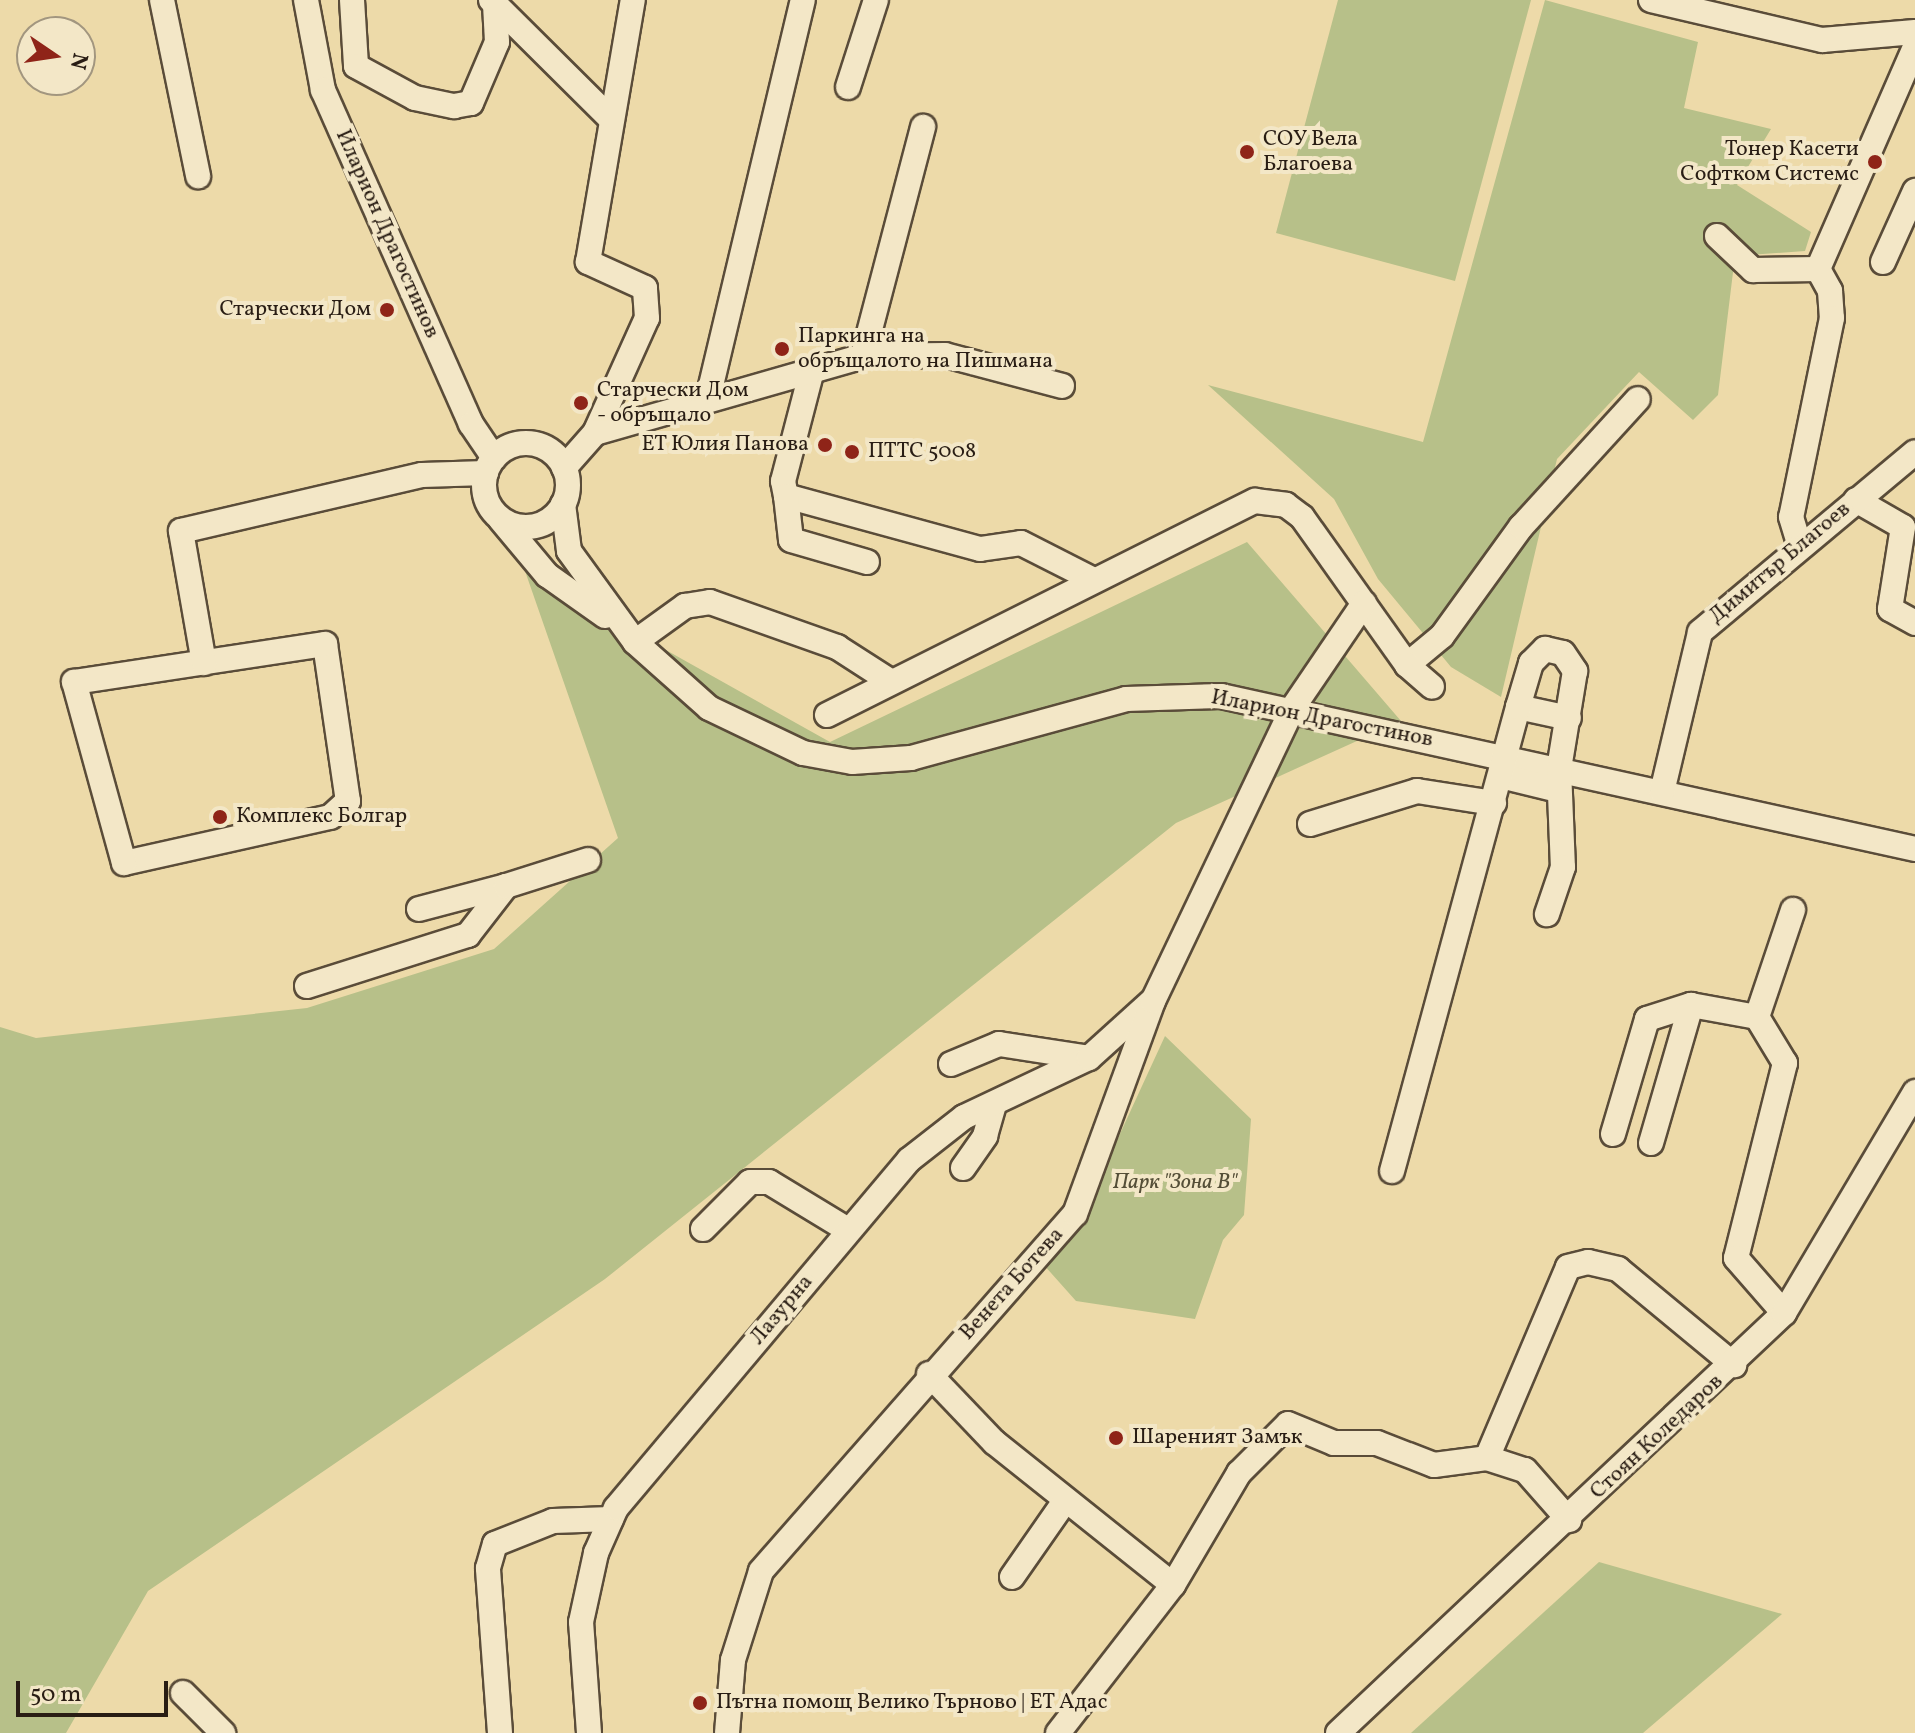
<!DOCTYPE html>
<meta charset="utf-8">
<style>
body{margin:0}
#map{position:relative;width:1915px;height:1733px;overflow:hidden;background:#eddaa9;font-family:Vollkorn,serif}
div>[style]{position:absolute}
.green>*{inset:0;background:#b7c089}
.roads{filter:drop-shadow(2px 0 #5a4c39) drop-shadow(-2px 0 #5a4c39) drop-shadow(0 2px #5a4c39) drop-shadow(0 -2px #5a4c39)}
.minor>*{height:24px;margin:-12px;padding:0 12px;transform-origin:12px;border-radius:12px;background:#f3e7c7}
.minor>.ring{margin:-12px;padding:0;box-sizing:content-box;background:none;border:24px solid #f3e7c7;border-radius:50%}
.dots>*{width:22px;height:22px;translate:-50% -50%;box-sizing:border-box;border:4px solid #f3e7c7;border-radius:50%}
span{translate:-50% -50%;white-space:nowrap;text-align:center;line-height:1.15;-webkit-text-stroke:8px #f3e7c7;paint-order:stroke}
.poi-label{font-size:22px;color:#291d14}
.left{translate:0 -50%;text-align:left}
.right{translate:-100% -50%;text-align:right}
.street-label{font-size:22px;color:#291d14}
.park-label{font-size:22px;color:#544e37;font-style:italic}
.north{position:absolute;left:16px;top:16px;width:80px;height:80px;box-sizing:border-box;background:#f3e7c7;border:2px solid #a2967f;border-radius:50%;rotate:103deg;font-size:22px;font-weight:700;line-height:32px;text-align:center;color:#291d14}
.north::after{content:'';display:block;margin:auto;width:28px;height:36px;background:#8f2418;clip-path:polygon(50% 0,100% 100%,50% 72%,0 100%)}
.scale{position:absolute;left:16px;top:1681px;width:152px;height:36px;box-sizing:border-box;border:4px solid #291d14;border-top:0;padding-left:10px;font-size:24px;line-height:28px;white-space:nowrap;color:#291d14;-webkit-text-stroke:6px #f3e7c7;paint-order:stroke}
</style>
<div id="map">
<div class="green">
<div style="clip-path:polygon(1338px 0,1531px 0,1455px 281px,1276px 233px)"></div>
<div style="clip-path:polygon(1545px 0,1698px 42px,1684px 108px,1771px 129px,1737px 185px,1811px 232px,1805px 251px,1735px 256px,1718px 395px,1693px 420px,1639px 372px,1557px 459px,1501px 697px,1451px 667px,1378px 579px,1334px 499px,1208px 385px,1423px 442px)"></div>
<div style="clip-path:polygon(1247px 542px,1401px 721px,1176px 823px,605px 1279px,148px 1591px,66px 1733px,0 1733px,0 1027px,36px 1038px,307px 1008px,494px 949px,618px 838px,525px 571px,830px 742px)"></div>
<div style="clip-path:polygon(1165px 1036px,1251px 1119px,1244px 1215px,1223px 1240px,1195px 1319px,1076px 1301px,1043px 1264px,1084px 1212px)"></div>
<div style="clip-path:polygon(1599px 1562px,1782px 1614px,1643px 1733px,1411px 1733px)"></div>
</div>
<div class="roads">
<div class="minor">
<div style="left:162px;top:0;width:180px;rotate:78.4deg"></div>
<div style="left:306px;top:0;width:92px;rotate:79.3deg"></div>
<div style="left:323px;top:90px;width:365px;rotate:66.1deg"></div>
<div style="left:471px;top:424px;width:41px;rotate:55.9deg"></div>
<div style="left:352px;top:0;width:66px;rotate:86.5deg"></div>
<div style="left:356px;top:66px;width:67px;rotate:28.5deg"></div>
<div style="left:415px;top:98px;width:40px;rotate:12deg"></div>
<div style="left:454px;top:106px;width:17px;rotate:-10deg"></div>
<div style="left:471px;top:103px;width:66px;rotate:-66.9deg"></div>
<div style="left:497px;top:42px;width:37px;rotate:-93deg"></div>
<div style="left:491px;top:0;width:170px;rotate:44.8deg"></div>
<div style="left:1651px;top:0;width:176px;rotate:13.2deg"></div>
<div style="left:1822px;top:40px;width:93px;rotate:-4.9deg"></div>
<div style="left:848px;top:87px;width:91px;rotate:-72.2deg"></div>
<div style="left:1717px;top:236px;width:50px;rotate:43.4deg"></div>
<div style="left:1753px;top:270px;width:65px;rotate:-0.9deg"></div>
<div style="left:1818px;top:269px;width:25px;rotate:61deg"></div>
<div style="left:1830px;top:291px;width:27px;rotate:86deg"></div>
<div style="left:1832px;top:318px;width:203px;rotate:101.6deg"></div>
<div style="left:1791px;top:517px;width:31px;rotate:73deg"></div>
<div style="left:1883px;top:262px;width:78px;rotate:-65.7deg"></div>
<div style="left:1818px;top:269px;width:242px;rotate:-66.4deg"></div>
<div style="left:863px;top:356px;width:237px;rotate:-75.3deg"></div>
<div style="left:812px;top:370px;width:115px;rotate:104.6deg"></div>
<div style="left:783px;top:481px;width:15px;rotate:79deg"></div>
<div style="left:786px;top:496px;width:201px;rotate:15.3deg"></div>
<div style="left:980px;top:549px;width:41px;rotate:-8.3deg"></div>
<div style="left:1021px;top:543px;width:77px;rotate:26.9deg"></div>
<div style="left:708px;top:398px;width:409px;rotate:-76.6deg"></div>
<div style="left:595px;top:433px;width:126px;rotate:-65.7deg"></div>
<div style="left:647px;top:318px;width:30px;rotate:-94deg"></div>
<div style="left:645px;top:288px;width:63px;rotate:-155.5deg"></div>
<div style="left:588px;top:262px;width:266px;rotate:-80.3deg"></div>
<div class="ring" style="left:484px;top:443px;width:60px;height:60px"></div>
<div style="left:564px;top:468px;width:47px;rotate:-48.5deg"></div>
<div style="left:595px;top:433px;width:279px;rotate:-16deg"></div>
<div style="left:863px;top:356px;width:82px;rotate:-0.7deg"></div>
<div style="left:945px;top:355px;width:121px;rotate:14.8deg"></div>
<div style="left:786px;top:496px;width:44px;rotate:83.5deg"></div>
<div style="left:791px;top:540px;width:79px;rotate:16.1deg"></div>
<div style="left:1856px;top:500px;width:54px;rotate:29.9deg"></div>
<div style="left:1903px;top:527px;width:83px;rotate:99deg"></div>
<div style="left:1890px;top:609px;width:29px;rotate:29deg"></div>
<div style="left:563px;top:504px;width:47px;rotate:82.7deg"></div>
<div style="left:569px;top:551px;width:112px;rotate:54deg"></div>
<div style="left:635px;top:642px;width:99px;rotate:41.7deg"></div>
<div style="left:709px;top:708px;width:104px;rotate:25.6deg"></div>
<div style="left:803px;top:753px;width:50px;rotate:10.4deg"></div>
<div style="left:852px;top:762px;width:59px;rotate:-3.9deg"></div>
<div style="left:911px;top:758px;width:223px;rotate:-15.3deg"></div>
<div style="left:1126px;top:699px;width:95px;rotate:-1.8deg"></div>
<div style="left:1221px;top:696px;width:711px;rotate:12.43deg"></div>
<div style="left:501px;top:520px;width:72px;rotate:50.1deg"></div>
<div style="left:547px;top:575px;width:71px;rotate:35.3deg"></div>
<div style="left:635px;top:642px;width:62px;rotate:-35.8deg"></div>
<div style="left:685px;top:606px;width:25px;rotate:-9deg"></div>
<div style="left:710px;top:602px;width:135px;rotate:19.5deg"></div>
<div style="left:837px;top:647px;width:63px;rotate:32.7deg"></div>
<div style="left:325px;top:644px;width:159px;rotate:81.7deg"></div>
<div style="left:348px;top:801px;width:24px;rotate:138deg"></div>
<div style="left:330px;top:817px;width:211px;rotate:167.4deg"></div>
<div style="left:124px;top:863px;width:188px;rotate:-105.4deg"></div>
<div style="left:74px;top:682px;width:254px;rotate:-8.6deg"></div>
<div style="left:204px;top:663px;width:134px;rotate:-99.9deg"></div>
<div style="left:181px;top:531px;width:247px;rotate:-13.1deg"></div>
<div style="left:422px;top:475px;width:64px;rotate:-1.8deg"></div>
<div style="left:1407px;top:665px;width:45px;rotate:-39.6deg"></div>
<div style="left:1442px;top:636px;width:135px;rotate:-54.1deg"></div>
<div style="left:1521px;top:527px;width:173px;rotate:-47.6deg"></div>
<div style="left:1518px;top:707px;width:52px;rotate:12.2deg"></div>
<div style="left:827px;top:715px;width:479px;rotate:-26.6deg"></div>
<div style="left:1255px;top:501px;width:31px;rotate:7deg"></div>
<div style="left:1286px;top:505px;width:20px;rotate:37deg"></div>
<div style="left:1302px;top:517px;width:181px;rotate:54.6deg"></div>
<div style="left:1407px;top:665px;width:33px;rotate:41deg"></div>
<div style="left:1501px;top:776px;width:59px;rotate:13.8deg"></div>
<div style="left:1662px;top:792px;width:164px;rotate:-76.6deg"></div>
<div style="left:1700px;top:632px;width:280px;rotate:-39.9deg"></div>
<div style="left:1310px;top:824px;width:112px;rotate:-17.1deg"></div>
<div style="left:1417px;top:791px;width:78px;rotate:8.9deg"></div>
<div style="left:419px;top:909px;width:90px;rotate:-14.8deg"></div>
<div style="left:307px;top:986px;width:169px;rotate:-17.6deg"></div>
<div style="left:468px;top:935px;width:62px;rotate:-52.2deg"></div>
<div style="left:506px;top:886px;width:86px;rotate:-17.6deg"></div>
<div style="left:1757px;top:1017px;width:113px;rotate:-71.4deg"></div>
<div style="left:951px;top:1064px;width:52px;rotate:-22.6deg"></div>
<div style="left:999px;top:1044px;width:91px;rotate:8.8deg"></div>
<div style="left:1613px;top:1134px;width:120px;rotate:-73.5deg"></div>
<div style="left:1647px;top:1019px;width:46px;rotate:-17.7deg"></div>
<div style="left:1691px;top:1005px;width:67px;rotate:10.3deg"></div>
<div style="left:1757px;top:1017px;width:54px;rotate:58.7deg"></div>
<div style="left:1785px;top:1063px;width:201px;rotate:104.1deg"></div>
<div style="left:1736px;top:1258px;width:73px;rotate:48.9deg"></div>
<div style="left:1651px;top:1143px;width:144px;rotate:-73.8deg"></div>
<div style="left:963px;top:1168px;width:39px;rotate:-55deg"></div>
<div style="left:985px;top:1136px;width:32px;rotate:-74deg"></div>
<div style="left:1392px;top:1171px;width:481px;rotate:-74.8deg"></div>
<div style="left:1518px;top:707px;width:46px;rotate:-73.5deg"></div>
<div style="left:1531px;top:663px;width:20px;rotate:-45deg"></div>
<div style="left:1545px;top:649px;width:18px;rotate:13deg"></div>
<div style="left:1563px;top:653px;width:22px;rotate:56deg"></div>
<div style="left:1575px;top:671px;width:99px;rotate:99.3deg"></div>
<div style="left:1559px;top:769px;width:98px;rotate:87.7deg"></div>
<div style="left:1563px;top:867px;width:50px;rotate:108.8deg"></div>
<div style="left:703px;top:1229px;width:66px;rotate:-45deg"></div>
<div style="left:750px;top:1182px;width:19px"></div>
<div style="left:769px;top:1182px;width:92px;rotate:31.3deg"></div>
<div style="left:929px;top:1374px;width:94px;rotate:46.3deg"></div>
<div style="left:994px;top:1442px;width:229px;rotate:38.6deg"></div>
<div style="left:1487px;top:1458px;width:207px;rotate:-67deg"></div>
<div style="left:1568px;top:1267px;width:21px;rotate:-14deg"></div>
<div style="left:1588px;top:1262px;width:31px;rotate:13deg"></div>
<div style="left:1618px;top:1269px;width:151px;rotate:39.6deg"></div>
<div style="left:1012px;top:1577px;width:93px;rotate:-55.1deg"></div>
<div style="left:183px;top:1693px;width:57px;rotate:45deg"></div>
<div style="left:500px;top:1733px;width:165px;rotate:-94.2deg"></div>
<div style="left:488px;top:1568px;width:25px;rotate:-74deg"></div>
<div style="left:495px;top:1544px;width:62px;rotate:-21.6deg"></div>
<div style="left:553px;top:1521px;width:58px;rotate:-2deg"></div>
<div style="left:589px;top:1733px;width:111px;rotate:-94.1deg"></div>
<div style="left:581px;top:1622px;width:71px;rotate:-77.7deg"></div>
<div style="left:596px;top:1553px;width:49px;rotate:-66deg"></div>
<div style="left:616px;top:1508px;width:455px;rotate:-49.9deg"></div>
<div style="left:909px;top:1160px;width:70px;rotate:-38deg"></div>
<div style="left:964px;top:1117px;width:138px;rotate:-25.3deg"></div>
<div style="left:1089px;top:1058px;width:84px;rotate:-42.1deg"></div>
<div style="left:727px;top:1733px;width:73px;rotate:-85.3deg"></div>
<div style="left:733px;top:1660px;width:93px;rotate:-72.5deg"></div>
<div style="left:761px;top:1571px;width:475px;rotate:-48.7deg"></div>
<div style="left:1075px;top:1214px;width:227px;rotate:-69.9deg"></div>
<div style="left:1153px;top:1001px;width:323px;rotate:-64.5deg"></div>
<div style="left:1292px;top:709px;width:128px;rotate:-55.8deg"></div>
<div style="left:1058px;top:1733px;width:187px;rotate:-52.2deg"></div>
<div style="left:1173px;top:1585px;width:130px;rotate:-59.5deg"></div>
<div style="left:1239px;top:1473px;width:69px;rotate:-45deg"></div>
<div style="left:1288px;top:1424px;width:50px;rotate:22.4deg"></div>
<div style="left:1334px;top:1443px;width:43px"></div>
<div style="left:1377px;top:1443px;width:61px;rotate:21.1deg"></div>
<div style="left:1434px;top:1465px;width:53px;rotate:-7.5deg"></div>
<div style="left:1487px;top:1458px;width:40px;rotate:18deg"></div>
<div style="left:1525px;top:1470px;width:67px;rotate:48.7deg"></div>
<div style="left:1338px;top:1733px;width:613px;rotate:-43.28deg"></div>
<div style="left:1784px;top:1313px;width:257px;rotate:-59.3deg"></div>
</div>
</div>
<div class="dots">
<div style="left:1247px;top:152px;background:#8f2418"></div>
<div style="left:1875px;top:162px;background:#8f2418"></div>
<div style="left:387px;top:310px;background:#8f2418"></div>
<div style="left:782px;top:349px;background:#8f2418"></div>
<div style="left:581px;top:403px;background:#8f2418"></div>
<div style="left:825px;top:445px;background:#8f2418"></div>
<div style="left:852px;top:452px;background:#8f2418"></div>
<div style="left:220px;top:817px;background:#8f2418"></div>
<div style="left:1116px;top:1438px;background:#8f2418"></div>
<div style="left:700px;top:1703px;background:#8f2418"></div>
</div>
<div class="poi-label">
<span class="left" style="left:1263px;top:152px">СОУ Вела<br>Благоева</span>
<span class="right" style="left:1859px;top:162px">Тонер Касети<br>Софтком Системс</span>
<span class="right" style="left:371px;top:310px">Старчески Дом</span>
<span class="left" style="left:798px;top:349px">Паркинга на<br>обръщалото на Пишмана</span>
<span class="left" style="left:597px;top:403px">Старчески Дом<br>- обръщало</span>
<span class="right" style="left:809px;top:445px">ЕТ Юлия Панова</span>
<span class="left" style="left:868px;top:452px">ПТТС 5008</span>
<span class="left" style="left:236px;top:817px">Комплекс Болгар</span>
<span class="left" style="left:1132px;top:1438px">Шареният Замък</span>
<span class="left" style="left:716px;top:1703px">Пътна помощ Велико Търново | ЕТ Адас</span>
</div>
<div class="street-label">
<span style="left:387px;top:234px;rotate:66deg">Иларион Драгостинов</span>
<span style="left:1780px;top:563px;rotate:-40deg">Димитър Благоев</span>
<span style="left:1322px;top:719px;rotate:11deg">Иларион Драгостинов</span>
<span style="left:1012px;top:1284px;rotate:-48deg">Венета Ботева</span>
<span style="left:782px;top:1310px;rotate:-50deg">Лазурна</span>
<span style="left:1657px;top:1437px;rotate:-43deg">Стоян Коледаров</span>
</div>
<div class="park-label">
<span style="left:1175px;top:1183px">Парк "Зона В"</span>
</div>
<div class="north">N</div>
<div class="scale">50 m</div>
</div>
